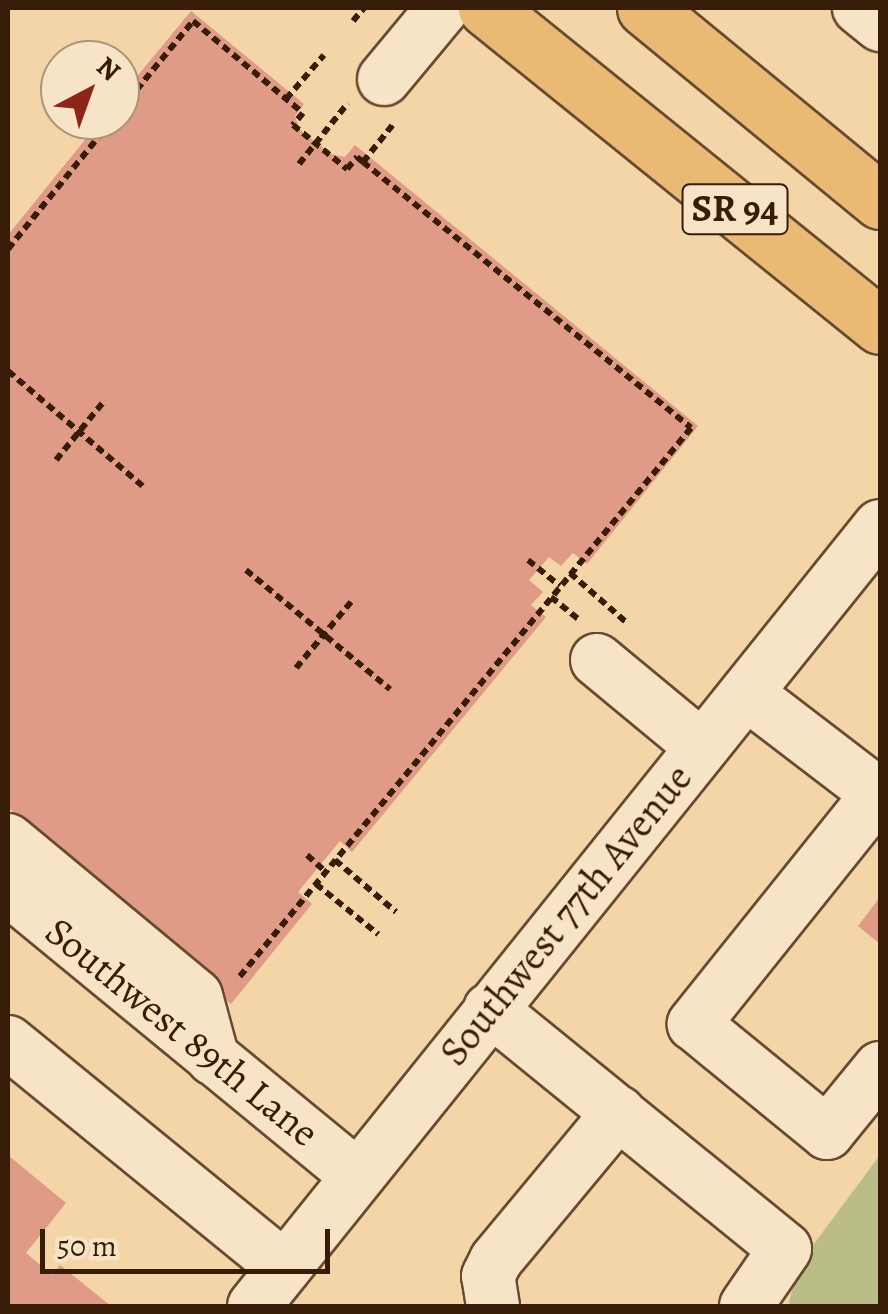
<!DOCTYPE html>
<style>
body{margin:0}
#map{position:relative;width:888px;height:1314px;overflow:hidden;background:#f3d5a8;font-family:Alegreya,serif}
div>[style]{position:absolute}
.green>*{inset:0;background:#bbbd87}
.building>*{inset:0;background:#e09b86}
.path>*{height:6px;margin-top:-3px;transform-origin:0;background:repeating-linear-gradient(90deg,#371d08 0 8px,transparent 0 13px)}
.roads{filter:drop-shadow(2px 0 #664b30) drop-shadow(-2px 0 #664b30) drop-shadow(0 2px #664b30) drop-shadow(0 -2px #664b30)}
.minor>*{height:52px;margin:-26px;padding:0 26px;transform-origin:26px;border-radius:26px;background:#f7e4c6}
.major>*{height:55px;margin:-27.5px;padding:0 27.5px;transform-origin:27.5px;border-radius:27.5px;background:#eaba74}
span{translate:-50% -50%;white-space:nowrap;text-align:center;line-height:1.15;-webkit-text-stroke:8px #f7e4c6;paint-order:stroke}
.shield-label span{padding:2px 8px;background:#f7e4c6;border:2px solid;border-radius:8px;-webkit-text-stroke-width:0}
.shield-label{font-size:38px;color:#371d08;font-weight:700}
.street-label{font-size:40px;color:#371d08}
.frame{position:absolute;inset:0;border:10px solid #371d08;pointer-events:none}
.north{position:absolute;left:40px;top:40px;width:100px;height:100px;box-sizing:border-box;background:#f7e4c6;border:2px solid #aa947a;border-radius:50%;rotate:41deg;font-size:28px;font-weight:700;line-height:40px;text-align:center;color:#371d08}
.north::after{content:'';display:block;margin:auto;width:35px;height:45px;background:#8f2418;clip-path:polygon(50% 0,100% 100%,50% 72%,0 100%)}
.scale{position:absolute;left:40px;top:1229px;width:290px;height:45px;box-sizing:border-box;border:5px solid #371d08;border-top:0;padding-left:12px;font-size:30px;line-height:35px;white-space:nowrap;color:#371d08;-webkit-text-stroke:8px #f7e4c6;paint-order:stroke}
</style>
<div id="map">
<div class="green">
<div style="clip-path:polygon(880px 1155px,880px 1306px,788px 1306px,799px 1264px)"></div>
</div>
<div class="building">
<div style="clip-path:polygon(191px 11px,304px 104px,295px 116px,300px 130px,331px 154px,345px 157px,355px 145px,698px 426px,587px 564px,573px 553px,561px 566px,549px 557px,529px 580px,543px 592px,531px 605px,546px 617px,352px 852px,340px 841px,298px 892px,312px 904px,231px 1004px,167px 951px,173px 943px,8px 808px,8px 235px,101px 120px,120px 120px,120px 97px)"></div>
<div style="clip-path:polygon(880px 897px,880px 944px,858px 926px)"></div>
<div style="clip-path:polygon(8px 1155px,66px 1203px,26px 1253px,52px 1275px,60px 1265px,111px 1306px,8px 1306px)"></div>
</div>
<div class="path">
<div style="left:353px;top:21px;width:17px;rotate:-50deg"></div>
<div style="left:286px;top:99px;width:58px;rotate:-49.2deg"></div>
<div style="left:120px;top:110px;width:115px;rotate:-50.6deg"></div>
<div style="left:193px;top:21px;width:143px;rotate:39.9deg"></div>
<div style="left:303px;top:113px;width:16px;rotate:130deg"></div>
<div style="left:293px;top:125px;width:70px;rotate:39.2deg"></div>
<div style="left:347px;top:169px;width:16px;rotate:-50deg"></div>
<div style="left:357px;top:157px;width:8px;rotate:40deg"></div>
<div style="left:363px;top:162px;width:422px;rotate:39deg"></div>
<div style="left:691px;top:428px;width:715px;rotate:129.44deg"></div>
<div style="left:363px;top:162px;width:51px;rotate:-51.3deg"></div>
<div style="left:299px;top:164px;width:78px;rotate:-51.2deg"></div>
<div style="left:8px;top:249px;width:166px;rotate:-51.1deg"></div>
<div style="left:8px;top:371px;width:179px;rotate:40.5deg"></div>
<div style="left:56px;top:460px;width:77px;rotate:-50.8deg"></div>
<div style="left:528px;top:560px;width:41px;rotate:39.1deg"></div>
<div style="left:246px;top:570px;width:187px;rotate:39.6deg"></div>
<div style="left:570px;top:573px;width:74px;rotate:41.2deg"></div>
<div style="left:551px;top:597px;width:38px;rotate:39deg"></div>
<div style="left:296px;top:668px;width:86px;rotate:-50.2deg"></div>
<div style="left:307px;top:855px;width:25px;rotate:42deg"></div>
<div style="left:335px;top:860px;width:80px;rotate:40.4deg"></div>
<div style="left:316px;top:884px;width:80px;rotate:38.9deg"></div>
</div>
<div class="roads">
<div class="minor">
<div style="left:859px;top:8px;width:27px;rotate:39deg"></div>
<div style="left:384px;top:79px;width:92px;rotate:-50.3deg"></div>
<div style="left:597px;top:660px;width:136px;rotate:39.6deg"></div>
<div style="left:746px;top:693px;width:166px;rotate:37.4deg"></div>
<div style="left:878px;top:794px;width:4px;rotate:-56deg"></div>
<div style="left:878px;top:794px;width:295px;rotate:128.7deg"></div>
<div style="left:694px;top:1024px;width:172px;rotate:39.3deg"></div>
<div style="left:827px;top:1133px;width:84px;rotate:-50.8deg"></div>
<div style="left:8px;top:840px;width:244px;rotate:39.7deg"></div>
<div style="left:196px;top:996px;width:65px;rotate:74.9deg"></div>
<div style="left:8px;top:889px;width:450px;rotate:39.4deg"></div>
<div style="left:490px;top:1009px;width:380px;rotate:39.1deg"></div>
<div style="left:785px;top:1249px;width:69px;rotate:124.4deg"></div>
<div style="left:8px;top:1042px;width:357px;rotate:39.2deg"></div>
<div style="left:254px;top:1306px;width:1000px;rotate:-51.25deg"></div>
<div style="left:493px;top:1306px;width:30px;rotate:-99deg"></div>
<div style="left:488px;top:1276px;width:18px;rotate:-63deg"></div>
<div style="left:496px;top:1260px;width:192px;rotate:-50.3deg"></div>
</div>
<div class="major">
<div style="left:486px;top:8px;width:506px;rotate:38.91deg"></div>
<div style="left:645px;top:8px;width:304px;rotate:39.4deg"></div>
</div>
</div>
<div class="shield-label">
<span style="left:735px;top:209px">SR 94</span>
</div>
<div class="street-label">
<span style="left:566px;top:915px;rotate:-51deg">Southwest 77th Avenue</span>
<span style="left:182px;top:1032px;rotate:39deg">Southwest 89th Lane</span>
</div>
<div class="frame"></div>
<div class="north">N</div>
<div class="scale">50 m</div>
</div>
